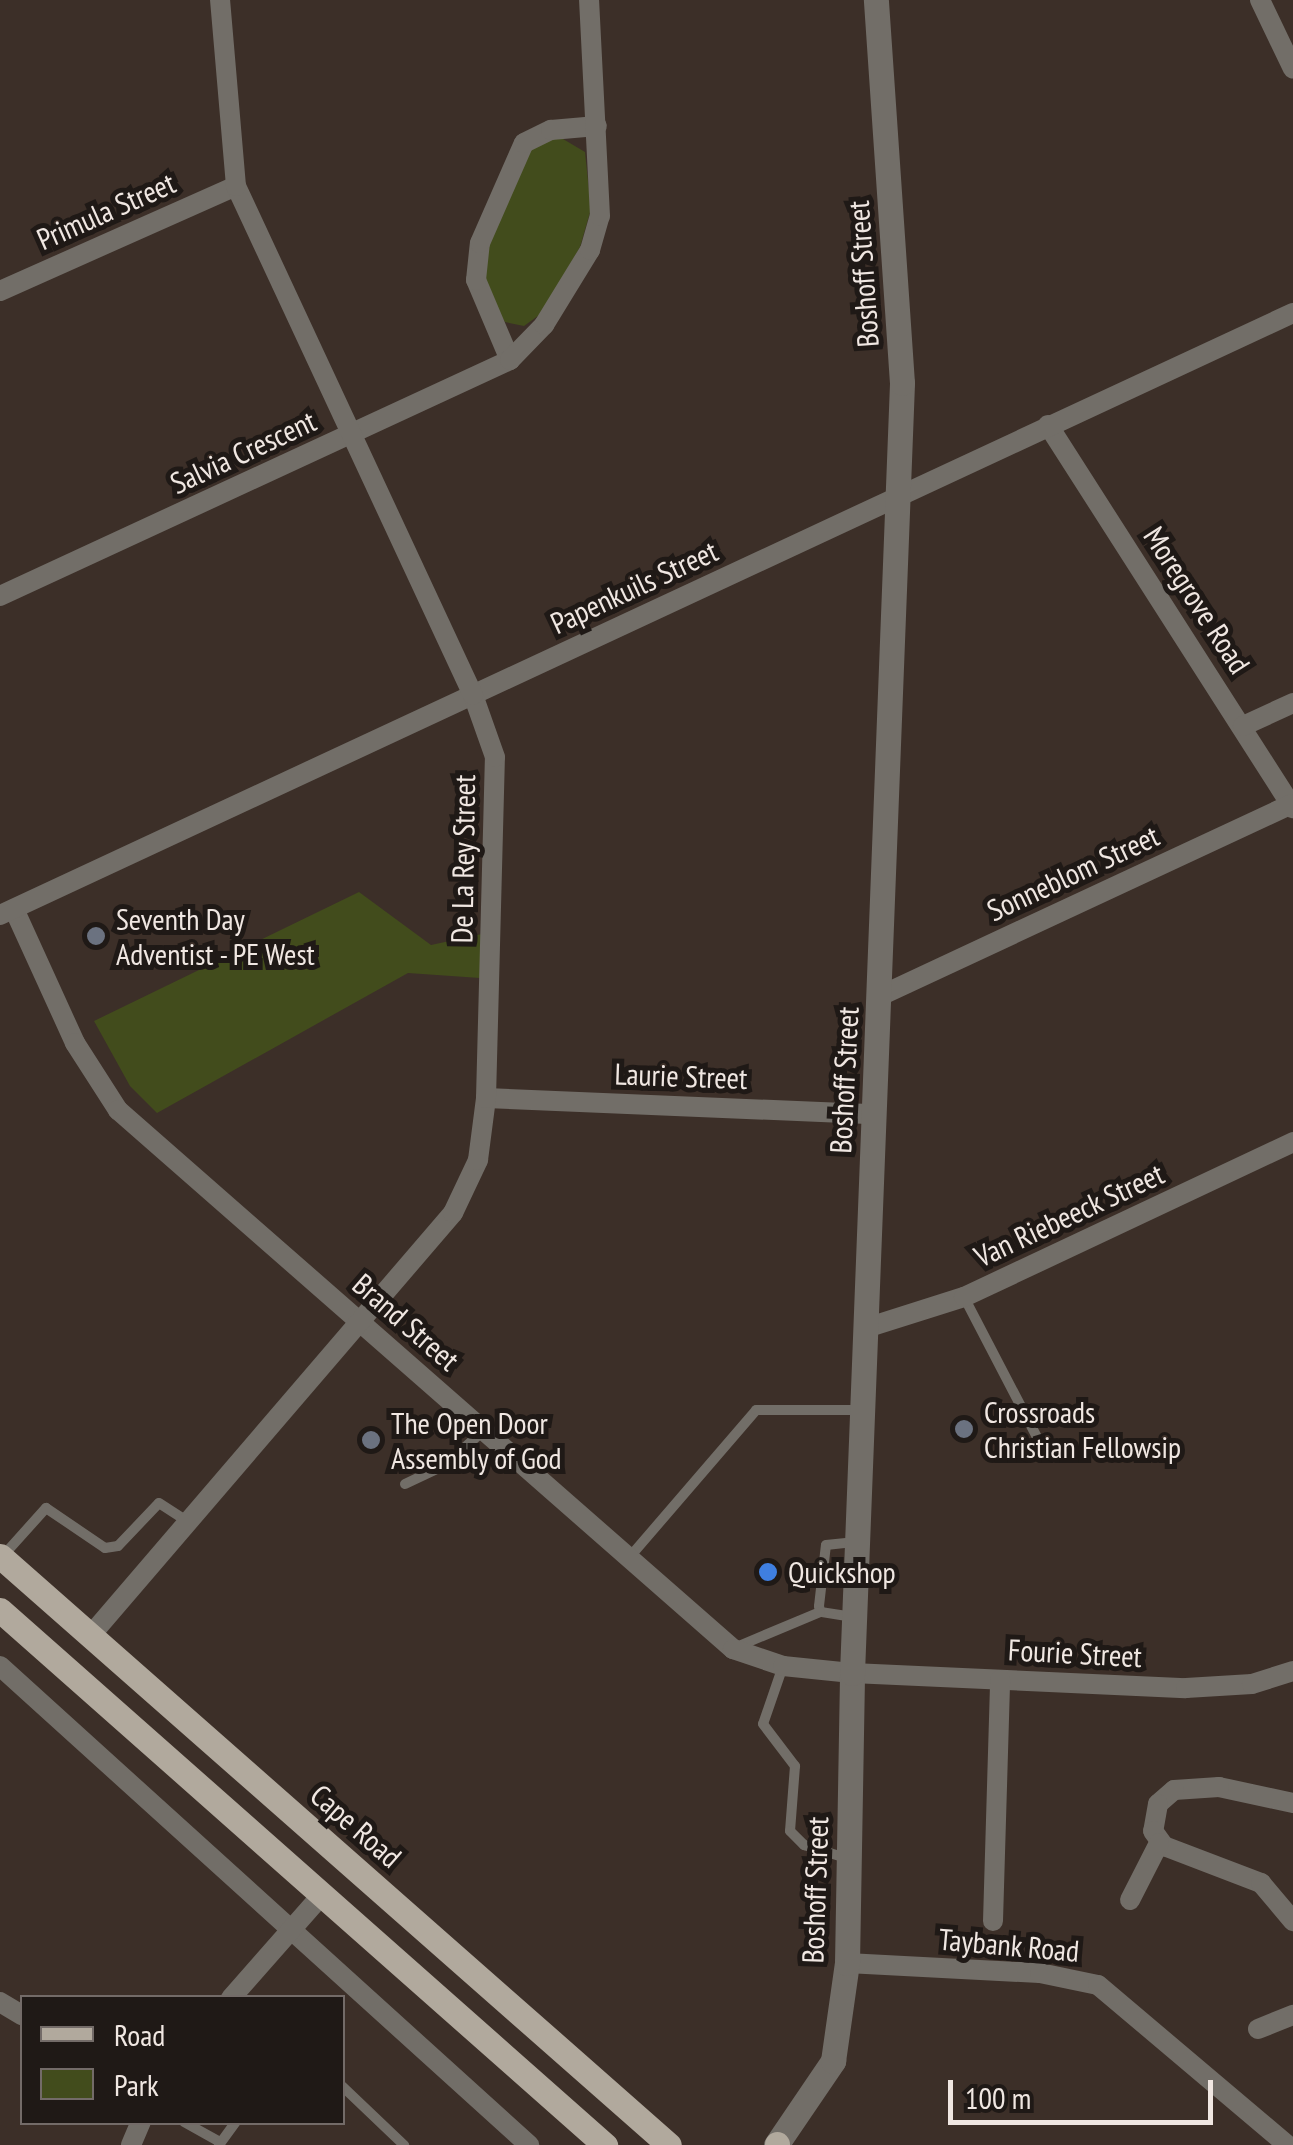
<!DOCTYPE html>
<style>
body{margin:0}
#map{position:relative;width:1293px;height:2145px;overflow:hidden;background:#3c2f28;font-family:"PT Sans Narrow",sans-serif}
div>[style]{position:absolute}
.green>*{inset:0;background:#424c1c}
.service>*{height:10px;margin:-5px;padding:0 5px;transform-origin:5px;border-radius:5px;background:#726e68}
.minor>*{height:20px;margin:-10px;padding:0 10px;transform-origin:10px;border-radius:10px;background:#726e68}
.tertiary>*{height:25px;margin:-12.5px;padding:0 12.5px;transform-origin:12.5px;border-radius:12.5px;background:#726e68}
.primary>*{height:25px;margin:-12.5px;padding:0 12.5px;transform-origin:12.5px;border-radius:12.5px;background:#b1a99d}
.dots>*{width:28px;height:28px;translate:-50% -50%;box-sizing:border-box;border:5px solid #1f1916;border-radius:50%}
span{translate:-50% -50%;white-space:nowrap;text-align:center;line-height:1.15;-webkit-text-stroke:10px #1f1916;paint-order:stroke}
.street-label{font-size:30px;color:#f0e7e2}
.poi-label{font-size:30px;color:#f0e7e2}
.left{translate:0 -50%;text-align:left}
.legend{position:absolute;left:20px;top:1995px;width:325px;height:130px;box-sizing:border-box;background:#1f1916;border:2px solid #736b68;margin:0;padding:12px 18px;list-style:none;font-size:30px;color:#f0e7e2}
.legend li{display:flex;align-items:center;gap:20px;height:50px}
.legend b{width:50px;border:2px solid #736b68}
.scale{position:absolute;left:948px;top:2080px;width:265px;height:45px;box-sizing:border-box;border:5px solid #f0e7e2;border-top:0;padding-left:12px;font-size:30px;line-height:35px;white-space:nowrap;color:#f0e7e2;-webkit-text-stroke:8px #1f1916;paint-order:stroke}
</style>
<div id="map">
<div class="green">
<div style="clip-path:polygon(558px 136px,585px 152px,591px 209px,580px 247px,542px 313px,524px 326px,505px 322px,489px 298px,481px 257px,529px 145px)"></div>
<div style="clip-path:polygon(359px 892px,431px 945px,482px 934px,480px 978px,408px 973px,157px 1113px,130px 1086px,94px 1021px)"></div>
</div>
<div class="service">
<div style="left:964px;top:1297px;width:160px;rotate:62.5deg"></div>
<div style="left:405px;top:1484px;width:44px;rotate:-25.4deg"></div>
<div style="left:445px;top:1465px;width:51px;rotate:-41.8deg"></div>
<div style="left:2px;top:1557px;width:66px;rotate:-48.1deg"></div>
<div style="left:46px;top:1508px;width:71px;rotate:34.1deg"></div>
<div style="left:105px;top:1548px;width:13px;rotate:-9deg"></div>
<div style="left:118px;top:1546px;width:59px;rotate:-46.4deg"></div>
<div style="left:159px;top:1503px;width:35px;rotate:33deg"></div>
<div style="left:628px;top:1559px;width:196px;rotate:-49.3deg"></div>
<div style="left:756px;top:1410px;width:106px"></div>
<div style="left:853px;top:1617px;width:33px;rotate:-171deg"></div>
<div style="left:820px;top:1612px;width:6px;rotate:-99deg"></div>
<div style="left:819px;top:1606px;width:61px;rotate:-83.5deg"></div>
<div style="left:826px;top:1545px;width:30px;rotate:-6deg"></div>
<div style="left:734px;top:1648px;width:93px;rotate:-22.7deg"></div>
<div style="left:783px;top:1666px;width:61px;rotate:109deg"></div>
<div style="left:763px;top:1724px;width:53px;rotate:52.7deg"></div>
<div style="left:795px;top:1766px;width:65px;rotate:94.4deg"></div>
<div style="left:790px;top:1831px;width:20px;rotate:45deg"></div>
<div style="left:804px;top:1845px;width:44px;rotate:17.2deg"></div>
<div style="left:342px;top:2086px;width:86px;rotate:43.6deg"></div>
<div style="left:184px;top:2122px;width:41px;rotate:29.1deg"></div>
<div style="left:219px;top:2145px;width:29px;rotate:-54deg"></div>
</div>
<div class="minor">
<div style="left:1260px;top:0;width:76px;rotate:64.4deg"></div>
<div style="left:0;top:291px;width:258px;rotate:-24deg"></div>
<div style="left:510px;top:360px;width:87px;rotate:-113deg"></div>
<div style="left:476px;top:280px;width:37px;rotate:-84deg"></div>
<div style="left:480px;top:243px;width:109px;rotate:-66.3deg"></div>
<div style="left:524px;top:143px;width:30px;rotate:-26deg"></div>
<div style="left:551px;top:130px;width:46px;rotate:-5deg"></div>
<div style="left:1048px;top:425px;width:455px;rotate:57.4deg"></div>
<div style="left:0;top:596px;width:562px;rotate:-24.83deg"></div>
<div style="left:510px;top:360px;width:49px;rotate:-45.8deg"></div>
<div style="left:544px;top:325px;width:88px;rotate:-58.5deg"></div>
<div style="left:590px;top:250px;width:35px;rotate:-74deg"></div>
<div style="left:600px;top:216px;width:216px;rotate:-92.9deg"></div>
<div style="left:1243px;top:726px;width:55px;rotate:-24.7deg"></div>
<div style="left:14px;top:909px;width:147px;rotate:65.5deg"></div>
<div style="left:75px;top:1043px;width:80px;rotate:57.3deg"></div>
<div style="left:118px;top:1110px;width:818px;rotate:41.23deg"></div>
<div style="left:733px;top:1649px;width:53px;rotate:18.8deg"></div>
<div style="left:783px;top:1666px;width:69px;rotate:5.8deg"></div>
<div style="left:852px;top:1673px;width:334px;rotate:2.6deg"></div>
<div style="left:1186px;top:1688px;width:66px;rotate:-3.5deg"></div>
<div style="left:1252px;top:1684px;width:43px;rotate:-17.6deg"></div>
<div style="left:0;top:915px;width:1426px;rotate:-24.97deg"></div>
<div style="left:880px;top:996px;width:454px;rotate:-25deg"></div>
<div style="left:486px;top:1098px;width:388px;rotate:2.4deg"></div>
<div style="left:866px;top:1328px;width:103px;rotate:-17.6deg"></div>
<div style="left:964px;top:1297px;width:364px;rotate:-25.2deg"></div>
<div style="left:91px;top:1635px;width:556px;rotate:-49.38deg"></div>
<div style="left:453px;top:1213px;width:59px;rotate:-64.7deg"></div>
<div style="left:478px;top:1160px;width:63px;rotate:-82.6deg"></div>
<div style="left:486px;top:1098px;width:341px;rotate:-88.5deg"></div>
<div style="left:495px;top:757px;width:66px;rotate:-109.5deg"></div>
<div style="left:473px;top:695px;width:561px;rotate:-114.97deg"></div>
<div style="left:236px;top:186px;width:187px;rotate:-94.9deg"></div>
<div style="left:0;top:1666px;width:714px;rotate:42.16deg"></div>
<div style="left:1293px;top:1803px;width:76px;rotate:-167.8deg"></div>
<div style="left:1219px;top:1787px;width:45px;rotate:176.2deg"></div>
<div style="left:1174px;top:1790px;width:21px;rotate:139deg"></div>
<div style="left:1158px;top:1804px;width:27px;rotate:100deg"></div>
<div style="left:1153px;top:1831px;width:19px;rotate:54deg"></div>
<div style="left:1164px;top:1846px;width:104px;rotate:20.9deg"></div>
<div style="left:1261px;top:1883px;width:50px;rotate:49.9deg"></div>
<div style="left:1130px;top:1900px;width:64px;rotate:-63deg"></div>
<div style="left:993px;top:1921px;width:241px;rotate:-88.3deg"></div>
<div style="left:847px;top:1963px;width:193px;rotate:3deg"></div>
<div style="left:1040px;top:1973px;width:59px;rotate:11.7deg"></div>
<div style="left:1098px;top:1985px;width:248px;rotate:40.2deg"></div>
<div style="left:231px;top:1998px;width:136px;rotate:-48.6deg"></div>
<div style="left:0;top:2002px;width:26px;rotate:31deg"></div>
<div style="left:1258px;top:2029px;width:38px;rotate:-22deg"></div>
<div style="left:131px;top:2145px;width:25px;rotate:-67deg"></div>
</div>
<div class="tertiary">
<div style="left:776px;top:2145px;width:102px;rotate:-55.8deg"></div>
<div style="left:833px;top:2061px;width:99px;rotate:-81.9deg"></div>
<div style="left:847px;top:1963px;width:290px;rotate:-89deg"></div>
<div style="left:852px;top:1673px;width:1291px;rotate:-87.78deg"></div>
<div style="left:902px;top:383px;width:384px;rotate:-93.9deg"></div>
</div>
<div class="primary">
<div style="left:0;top:1556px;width:891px;rotate:41.36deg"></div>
<div style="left:0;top:1610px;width:808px;rotate:41.49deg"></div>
<div style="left:777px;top:2145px;width:1px;rotate:-90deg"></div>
</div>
<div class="dots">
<div style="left:96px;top:936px;background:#6b7280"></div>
<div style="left:964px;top:1429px;background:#6b7280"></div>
<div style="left:371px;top:1440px;background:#6b7280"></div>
<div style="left:768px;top:1572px;background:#3f7fe0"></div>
</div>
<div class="street-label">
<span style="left:106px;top:211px;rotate:-24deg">Primula Street</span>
<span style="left:863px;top:274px;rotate:-94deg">Boshoff Street</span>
<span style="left:243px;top:452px;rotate:-25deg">Salvia Crescent</span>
<span style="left:634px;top:587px;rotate:-25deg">Papenkuils Street</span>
<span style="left:1197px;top:600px;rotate:57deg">Moregrove Road</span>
<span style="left:463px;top:859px;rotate:-89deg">De La Rey Street</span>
<span style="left:1073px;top:873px;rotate:-25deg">Sonneblom Street</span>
<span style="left:681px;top:1076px;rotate:2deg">Laurie Street</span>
<span style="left:844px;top:1080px;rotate:-87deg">Boshoff Street</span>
<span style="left:1069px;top:1215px;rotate:-25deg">Van Riebeeck Street</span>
<span style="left:406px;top:1322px;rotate:41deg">Brand Street</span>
<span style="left:1075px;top:1653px;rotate:3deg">Fourie Street</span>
<span style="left:356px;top:1826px;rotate:41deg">Cape Road</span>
<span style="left:815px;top:1890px;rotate:-88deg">Boshoff Street</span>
<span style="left:1009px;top:1945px;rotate:5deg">Taybank Road</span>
</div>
<div class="poi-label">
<span class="left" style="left:116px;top:936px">Seventh Day<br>Adventist - PE West</span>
<span class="left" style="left:984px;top:1429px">Crossroads<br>Christian Fellowsip</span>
<span class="left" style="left:391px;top:1440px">The Open Door<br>Assembly of God</span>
<span class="left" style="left:788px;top:1572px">Quickshop</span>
</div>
<ul class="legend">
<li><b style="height:12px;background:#b1a99d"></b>Road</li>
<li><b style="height:28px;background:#424c1c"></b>Park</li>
</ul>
<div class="scale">100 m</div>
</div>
